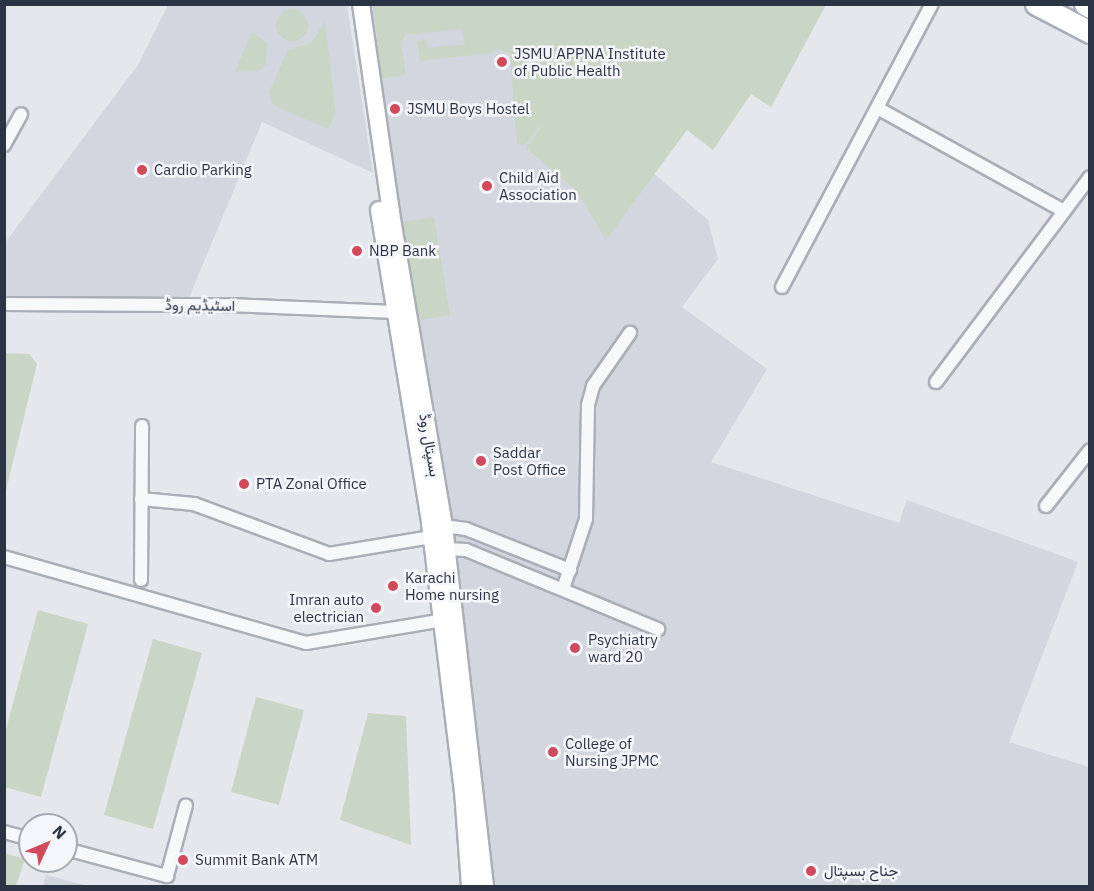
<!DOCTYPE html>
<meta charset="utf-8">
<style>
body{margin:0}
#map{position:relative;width:1094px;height:891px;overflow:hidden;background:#e4e7ec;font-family:"IBM Plex Sans",Vazirmatn,sans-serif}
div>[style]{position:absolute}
.built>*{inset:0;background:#d2d6de}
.green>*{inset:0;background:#c9d6c5}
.round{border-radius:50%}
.roads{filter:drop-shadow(2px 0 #a9aeb7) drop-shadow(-2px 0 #a9aeb7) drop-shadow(0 2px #a9aeb7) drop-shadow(0 -2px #a9aeb7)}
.street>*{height:12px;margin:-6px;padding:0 6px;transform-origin:6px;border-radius:6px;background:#f7f8fa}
.secondary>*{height:16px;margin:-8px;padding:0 8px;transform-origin:8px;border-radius:8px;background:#fff}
.highway>*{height:21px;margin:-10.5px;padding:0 10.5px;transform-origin:10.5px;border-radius:10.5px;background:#fff}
.dots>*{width:16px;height:16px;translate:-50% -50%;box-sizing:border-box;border:3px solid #f4f6f9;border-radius:50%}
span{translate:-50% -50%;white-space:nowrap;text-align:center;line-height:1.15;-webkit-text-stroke:5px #f4f6f9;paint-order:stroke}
.poi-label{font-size:15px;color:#2b3445}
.left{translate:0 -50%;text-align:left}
.right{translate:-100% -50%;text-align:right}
.street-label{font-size:15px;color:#2b3445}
.frame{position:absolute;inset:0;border:6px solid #2b3445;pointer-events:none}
.north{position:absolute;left:18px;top:813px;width:60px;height:60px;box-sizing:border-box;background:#f4f6f9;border:2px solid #a4a8b1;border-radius:50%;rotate:46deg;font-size:16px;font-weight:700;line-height:24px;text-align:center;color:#2b3445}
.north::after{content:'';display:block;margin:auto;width:21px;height:27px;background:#d1495b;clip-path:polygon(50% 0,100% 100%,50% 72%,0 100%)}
</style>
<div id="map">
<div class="built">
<div style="clip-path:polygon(168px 5px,347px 5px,373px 173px,262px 122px,186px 305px,5px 304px,4px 244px,138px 65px)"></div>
<div style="clip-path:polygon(362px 5px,438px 5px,569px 63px,651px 171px,708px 220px,718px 259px,682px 307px,767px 369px,711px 462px,899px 523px,907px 500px,1078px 562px,1009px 742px,1089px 767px,1089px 886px,485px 886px)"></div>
<div style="clip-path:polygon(46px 875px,88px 886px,43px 886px)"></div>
</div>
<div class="green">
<div style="clip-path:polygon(373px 5px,373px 4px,826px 5px,771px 107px,751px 94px,713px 150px,687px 130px,606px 240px,577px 191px,526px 148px,551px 113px,525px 145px,517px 144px,510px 55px,497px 48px,493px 53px,420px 61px,417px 41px,427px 39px,428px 48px,465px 44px,462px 29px,405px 35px,401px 43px,406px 75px,382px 78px)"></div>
<div class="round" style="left:276px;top:9px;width:32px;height:32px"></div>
<div style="clip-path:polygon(325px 22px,336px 113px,328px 129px,273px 105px,269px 92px,288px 50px,311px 43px)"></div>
<div style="clip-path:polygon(252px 32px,267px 43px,266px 65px,260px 70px,235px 72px)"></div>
<div style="clip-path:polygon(434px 217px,450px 315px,418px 320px,401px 222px)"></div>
<div style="clip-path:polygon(5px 353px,29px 354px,37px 364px,5px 494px)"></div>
<div style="clip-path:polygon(38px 610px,88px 624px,41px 797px,4px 787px,5px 733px)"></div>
<div style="clip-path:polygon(153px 639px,202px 653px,153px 829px,104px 815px)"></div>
<div style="clip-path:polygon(256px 697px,304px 710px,279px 805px,231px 792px)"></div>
<div style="clip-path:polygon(368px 713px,406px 716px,411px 845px,340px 820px)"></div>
<div style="clip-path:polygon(4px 853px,25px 859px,16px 886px,5px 886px)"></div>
</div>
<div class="roads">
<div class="street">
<div style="left:879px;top:109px;width:211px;rotate:28.9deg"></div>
<div style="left:4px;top:145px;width:35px;rotate:-61deg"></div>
<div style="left:782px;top:287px;width:320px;rotate:-62.1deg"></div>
<div style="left:4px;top:304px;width:225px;rotate:0.3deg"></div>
<div style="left:229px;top:305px;width:166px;rotate:2.4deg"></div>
<div style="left:936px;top:382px;width:256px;rotate:-53.1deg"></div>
<div style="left:141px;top:499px;width:53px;rotate:5.4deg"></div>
<div style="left:194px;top:504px;width:144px;rotate:20.3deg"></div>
<div style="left:329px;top:554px;width:104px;rotate:-9.4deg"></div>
<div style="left:1046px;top:506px;width:71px;rotate:-51.8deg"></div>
<div style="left:444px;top:526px;width:22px;rotate:8deg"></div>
<div style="left:466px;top:529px;width:112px;rotate:21.5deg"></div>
<div style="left:447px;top:549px;width:19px;rotate:3deg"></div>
<div style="left:466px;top:550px;width:208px;rotate:22.4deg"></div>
<div style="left:4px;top:557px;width:314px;rotate:15.9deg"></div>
<div style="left:306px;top:643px;width:139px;rotate:-9.5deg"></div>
<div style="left:141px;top:580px;width:154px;rotate:-89.6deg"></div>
<div style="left:563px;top:589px;width:74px;rotate:-71.8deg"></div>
<div style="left:586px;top:519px;width:114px;rotate:-89deg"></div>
<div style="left:588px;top:405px;width:20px;rotate:-75deg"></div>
<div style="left:593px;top:386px;width:65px;rotate:-55.1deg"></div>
<div style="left:4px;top:832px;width:27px;rotate:15deg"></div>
<div style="left:66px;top:849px;width:105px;rotate:15deg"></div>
<div style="left:167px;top:876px;width:73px;rotate:-75deg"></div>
</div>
<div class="secondary">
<div style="left:361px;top:4px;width:211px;rotate:81.8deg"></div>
<div style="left:391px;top:213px;width:317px;rotate:80.4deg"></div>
<div style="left:444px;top:526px;width:362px;rotate:83.5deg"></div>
<div style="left:379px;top:210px;width:317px;rotate:80.7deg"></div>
<div style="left:430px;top:523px;width:270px;rotate:83deg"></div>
<div style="left:463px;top:791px;width:95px;rotate:85.8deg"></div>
</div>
<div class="highway">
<div style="left:1036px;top:4px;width:61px;rotate:27.4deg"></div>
<div style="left:1085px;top:4px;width:6px;rotate:31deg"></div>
</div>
</div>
<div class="dots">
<div style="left:502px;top:62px;background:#d1495b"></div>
<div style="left:395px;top:109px;background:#d1495b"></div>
<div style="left:142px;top:170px;background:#d1495b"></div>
<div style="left:487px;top:186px;background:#d1495b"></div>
<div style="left:357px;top:251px;background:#d1495b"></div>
<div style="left:481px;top:461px;background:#d1495b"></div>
<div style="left:244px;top:484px;background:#d1495b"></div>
<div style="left:393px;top:586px;background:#d1495b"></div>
<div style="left:376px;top:608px;background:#d1495b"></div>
<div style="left:575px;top:648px;background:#d1495b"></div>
<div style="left:553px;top:752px;background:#d1495b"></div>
<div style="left:183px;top:860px;background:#d1495b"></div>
<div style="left:811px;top:871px;background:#d1495b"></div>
</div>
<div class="poi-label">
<span class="left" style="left:514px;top:62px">JSMU APPNA Institute<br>of Public Health</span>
<span class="left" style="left:407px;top:109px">JSMU Boys Hostel</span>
<span class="left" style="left:154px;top:170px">Cardio Parking</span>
<span class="left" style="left:499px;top:186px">Child Aid<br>Association</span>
<span class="left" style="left:369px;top:251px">NBP Bank</span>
<span class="left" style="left:493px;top:461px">Saddar<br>Post Office</span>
<span class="left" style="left:256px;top:484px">PTA Zonal Office</span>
<span class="left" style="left:405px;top:586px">Karachi<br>Home nursing</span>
<span class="right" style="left:364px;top:608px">Imran auto<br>electrician</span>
<span class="left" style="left:588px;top:648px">Psychiatry<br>ward 20</span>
<span class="left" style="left:565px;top:752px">College of<br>Nursing JPMC</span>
<span class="left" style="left:195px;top:860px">Summit Bank ATM</span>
<span class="left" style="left:824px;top:871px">جناح ہسپتال</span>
</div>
<div class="street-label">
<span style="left:200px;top:305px;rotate:1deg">اسٹیڈیم روڈ</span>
<span style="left:430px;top:445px;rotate:80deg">ہسپتال روڈ</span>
</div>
<div class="frame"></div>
<div class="north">N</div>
</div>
